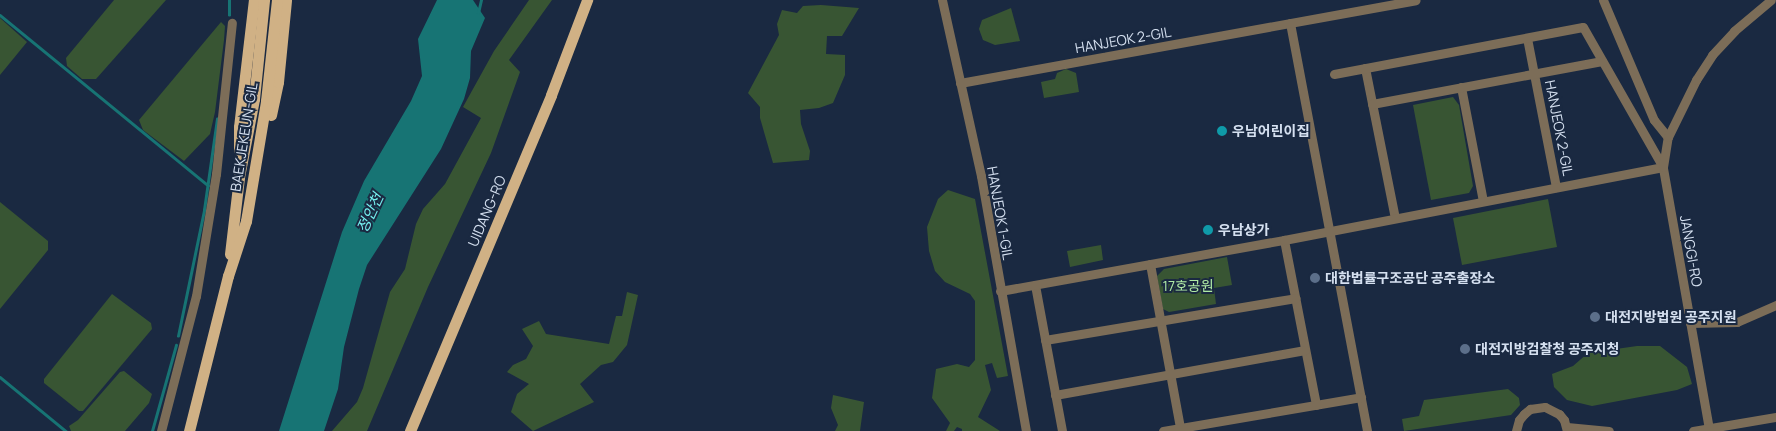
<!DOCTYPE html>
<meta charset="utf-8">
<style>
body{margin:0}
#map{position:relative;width:1776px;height:431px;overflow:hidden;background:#1a2941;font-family:Manrope,"Noto Sans KR",sans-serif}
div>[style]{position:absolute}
.green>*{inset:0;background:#385533}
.water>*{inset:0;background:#177474}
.stream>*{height:2.5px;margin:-1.25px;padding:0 1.25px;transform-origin:1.25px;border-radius:1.25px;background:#177474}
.minor>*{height:9px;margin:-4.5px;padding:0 4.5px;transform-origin:4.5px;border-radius:4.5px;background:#7c6d58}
.major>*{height:11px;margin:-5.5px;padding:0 5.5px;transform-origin:5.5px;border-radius:5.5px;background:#d0b185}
.dots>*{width:14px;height:14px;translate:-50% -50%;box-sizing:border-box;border:2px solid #1a2941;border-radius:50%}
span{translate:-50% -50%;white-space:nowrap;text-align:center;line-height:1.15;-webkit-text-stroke:4px #1a2941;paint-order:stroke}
.street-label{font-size:14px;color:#d5e0f0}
.poi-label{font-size:14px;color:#d5e0f0;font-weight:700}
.left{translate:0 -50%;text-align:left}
.park-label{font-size:14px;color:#b0eaa5}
.water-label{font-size:15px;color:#77f2f2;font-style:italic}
</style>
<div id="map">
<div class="green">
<div style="clip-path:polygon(114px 0,166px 0,96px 79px,82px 79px,67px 66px,66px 58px)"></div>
<div style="clip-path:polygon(529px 0,552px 0,509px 60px,520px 72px,491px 153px,428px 287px,367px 431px,332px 431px,357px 402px,363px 388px,390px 292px,405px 269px,416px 224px,423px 209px,445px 184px,481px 118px,463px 107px,494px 51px)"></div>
<div style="clip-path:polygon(821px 5px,859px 8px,842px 36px,827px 36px,826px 54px,845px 55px,845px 75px,833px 103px,819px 108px,800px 110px,801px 124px,810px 151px,809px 160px,773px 163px,760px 118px,760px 107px,748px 93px,779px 35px,777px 24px,782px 10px,797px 13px,803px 6px)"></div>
<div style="clip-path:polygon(1011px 8px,1020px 41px,995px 45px,983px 40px,979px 29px,982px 20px)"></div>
<div style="clip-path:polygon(0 18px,27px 42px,0 75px)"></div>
<div style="clip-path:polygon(221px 22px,225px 26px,224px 40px,215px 112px,210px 134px,184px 161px,143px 130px,139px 120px)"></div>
<div style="clip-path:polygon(1066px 69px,1076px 73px,1079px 92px,1044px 98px,1041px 82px,1055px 79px,1057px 73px)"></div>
<div style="clip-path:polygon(1453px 97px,1459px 105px,1473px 186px,1469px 193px,1431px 200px,1413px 105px)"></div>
<div style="clip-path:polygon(948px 190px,975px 199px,1008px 376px,997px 378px,992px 363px,985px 365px,991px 390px,978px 417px,1000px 431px,962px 431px,962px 429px,957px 427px,954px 431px,946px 431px,950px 423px,932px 398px,936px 369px,957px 364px,969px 367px,975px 360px,975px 301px,970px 294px,945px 282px,935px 271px,929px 251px,927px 227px,938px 199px)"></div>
<div style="clip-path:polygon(1548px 199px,1557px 247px,1462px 265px,1453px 218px)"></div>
<div style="clip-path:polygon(0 202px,48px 241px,48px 250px,0 309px)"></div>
<div style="clip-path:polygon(1101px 245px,1103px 260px,1070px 267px,1067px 251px)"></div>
<div style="clip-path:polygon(1227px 257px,1232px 285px,1214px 288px,1216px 304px,1169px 312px,1163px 309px,1157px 276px,1164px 269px)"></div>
<div style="clip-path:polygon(627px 292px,638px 295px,627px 345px,613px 362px,601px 365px,580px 384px,594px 402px,533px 431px,511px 412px,517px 394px,529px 384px,507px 372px,513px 365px,526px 359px,533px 346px,522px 329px,539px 321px,546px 334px,609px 344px,616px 316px,622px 316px)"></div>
<div style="clip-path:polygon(112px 294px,151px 323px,152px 329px,83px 411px,79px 411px,44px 383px,44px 379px)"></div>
<div style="clip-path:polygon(1637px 346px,1660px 346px,1687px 367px,1692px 384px,1677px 390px,1592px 406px,1567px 400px,1554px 387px,1552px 374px,1573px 366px,1588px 353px)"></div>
<div style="clip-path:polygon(124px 371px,152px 394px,149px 403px,125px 431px,71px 431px,69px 426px,78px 420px,120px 372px)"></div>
<div style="clip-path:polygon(1508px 389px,1519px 398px,1520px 405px,1511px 415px,1404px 431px,1402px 419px,1419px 416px,1424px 400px)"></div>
<div style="clip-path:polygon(833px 395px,864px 402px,860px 431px,835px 431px,838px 425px,831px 408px)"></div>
</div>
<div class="water">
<div style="clip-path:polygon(437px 0,473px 0,485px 18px,471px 51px,470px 78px,464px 99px,441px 149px,367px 265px,359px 289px,344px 347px,338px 389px,324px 431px,279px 431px,342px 232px,364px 181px,411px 101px,422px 76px,418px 39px)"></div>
</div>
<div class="stream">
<div style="left:478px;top:13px;width:13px;rotate:-77deg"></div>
<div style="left:0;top:15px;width:269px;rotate:39.3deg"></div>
<div style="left:229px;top:15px;width:15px;rotate:-90deg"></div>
<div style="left:178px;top:336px;width:129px;rotate:-78.3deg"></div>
<div style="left:204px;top:210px;width:92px;rotate:-81.9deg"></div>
<div style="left:0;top:377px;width:85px;rotate:39.3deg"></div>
<div style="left:152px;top:431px;width:89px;rotate:-74.4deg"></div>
</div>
<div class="minor">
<div style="left:942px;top:0;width:180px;rotate:77.5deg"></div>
<div style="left:981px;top:176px;width:259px;rotate:80deg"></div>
<div style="left:1603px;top:0;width:130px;rotate:67deg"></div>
<div style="left:1654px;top:120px;width:22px;rotate:51deg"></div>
<div style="left:1290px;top:23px;width:415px;rotate:79.3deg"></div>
<div style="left:1527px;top:38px;width:152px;rotate:79deg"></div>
<div style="left:1365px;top:68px;width:153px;rotate:78.7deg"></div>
<div style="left:1334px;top:74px;width:253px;rotate:-10.7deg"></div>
<div style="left:1583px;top:27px;width:161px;rotate:60.3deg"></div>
<div style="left:960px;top:83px;width:463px;rotate:-10.3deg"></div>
<div style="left:1461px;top:87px;width:116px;rotate:79.1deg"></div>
<div style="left:1372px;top:104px;width:234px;rotate:-10.6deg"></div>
<div style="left:1284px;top:240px;width:168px;rotate:79deg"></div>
<div style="left:1150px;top:264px;width:167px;rotate:79.6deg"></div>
<div style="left:1035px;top:285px;width:148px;rotate:79.5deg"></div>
<div style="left:1000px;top:291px;width:289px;rotate:-10.2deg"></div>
<div style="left:1284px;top:240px;width:386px;rotate:-10.9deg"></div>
<div style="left:1690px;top:323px;width:47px;rotate:-1.2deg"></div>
<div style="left:1737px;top:322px;width:43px;rotate:-23.6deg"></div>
<div style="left:1045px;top:340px;width:254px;rotate:-9.5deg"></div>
<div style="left:1055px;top:395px;width:254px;rotate:-10.2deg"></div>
<div style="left:1567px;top:427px;width:42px;rotate:5.4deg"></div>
<div style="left:1709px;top:429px;width:266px;rotate:-100deg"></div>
<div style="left:1663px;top:167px;width:30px;rotate:-81deg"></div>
<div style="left:1668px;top:137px;width:64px;rotate:-63.8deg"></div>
<div style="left:1696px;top:80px;width:30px;rotate:-57deg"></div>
<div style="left:1712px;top:55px;width:33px;rotate:-47deg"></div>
<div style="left:1734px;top:31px;width:48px;rotate:-40deg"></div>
<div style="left:161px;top:431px;width:139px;rotate:-75.5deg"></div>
<div style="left:196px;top:296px;width:124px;rotate:-80.7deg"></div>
<div style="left:216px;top:174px;width:152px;rotate:-84deg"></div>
<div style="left:1163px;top:431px;width:201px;rotate:-9.7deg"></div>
<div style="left:1516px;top:431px;width:11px;rotate:-75deg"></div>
<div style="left:1519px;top:420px;width:8px;rotate:-50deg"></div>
<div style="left:1524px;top:414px;width:8px;rotate:-40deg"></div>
<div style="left:1530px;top:409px;width:15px;rotate:-8deg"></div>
<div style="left:1545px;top:407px;width:16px;rotate:27deg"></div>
<div style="left:1559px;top:414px;width:8px;rotate:50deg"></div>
<div style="left:1564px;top:420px;width:11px;rotate:75deg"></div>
<div style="left:1693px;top:431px;width:84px;rotate:-9.6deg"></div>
</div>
<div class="major">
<div style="left:271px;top:115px;width:34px;rotate:-78deg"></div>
<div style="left:278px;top:82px;width:82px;rotate:-84.4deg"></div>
<div style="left:239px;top:150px;width:23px;rotate:-90deg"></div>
<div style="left:239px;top:127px;width:128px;rotate:-83.3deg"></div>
<div style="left:230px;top:254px;width:78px;rotate:-83.3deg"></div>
<div style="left:239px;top:177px;width:79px;rotate:-79.1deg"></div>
<div style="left:254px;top:99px;width:100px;rotate:-84.2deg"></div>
<div style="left:189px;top:431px;width:160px;rotate:-75.9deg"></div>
<div style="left:228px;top:276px;width:58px;rotate:-71.9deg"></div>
<div style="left:246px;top:221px;width:122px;rotate:-80.5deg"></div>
<div style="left:266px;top:101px;width:102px;rotate:-83.8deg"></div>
<div style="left:410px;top:431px;width:364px;rotate:-67.2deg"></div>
<div style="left:551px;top:95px;width:102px;rotate:-69.2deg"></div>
</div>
<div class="dots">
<div style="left:1222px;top:131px;background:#0f9aa8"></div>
<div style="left:1208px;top:230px;background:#0f9aa8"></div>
<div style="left:1315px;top:278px;background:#5c6f8a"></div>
<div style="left:1595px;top:317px;background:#5c6f8a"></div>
<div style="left:1465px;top:349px;background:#5c6f8a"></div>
</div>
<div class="street-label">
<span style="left:1123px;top:40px;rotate:-10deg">HANJEOK 2-GIL</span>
<span style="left:1559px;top:128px;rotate:79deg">HANJEOK 2-GIL</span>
<span style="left:244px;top:137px;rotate:-81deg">BAEKJEKEUN-GIL</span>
<span style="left:487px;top:211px;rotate:-67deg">UIDANG-RO</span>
<span style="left:1000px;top:213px;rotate:80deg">HANJEOK 1-GIL</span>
<span style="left:1691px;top:251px;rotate:80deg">JANGGI-RO</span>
</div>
<div class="poi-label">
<span class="left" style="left:1232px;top:131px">우남어린이집</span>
<span class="left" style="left:1218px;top:230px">우남상가</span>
<span class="left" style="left:1325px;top:278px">대한법률구조공단 공주출장소</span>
<span class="left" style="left:1605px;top:317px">대전지방법원 공주지원</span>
<span class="left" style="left:1475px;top:349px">대전지방검찰청 공주지청</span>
</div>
<div class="park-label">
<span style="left:1188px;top:286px">17호공원</span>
</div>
<div class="water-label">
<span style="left:370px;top:213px;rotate:-65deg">정안천</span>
</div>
</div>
